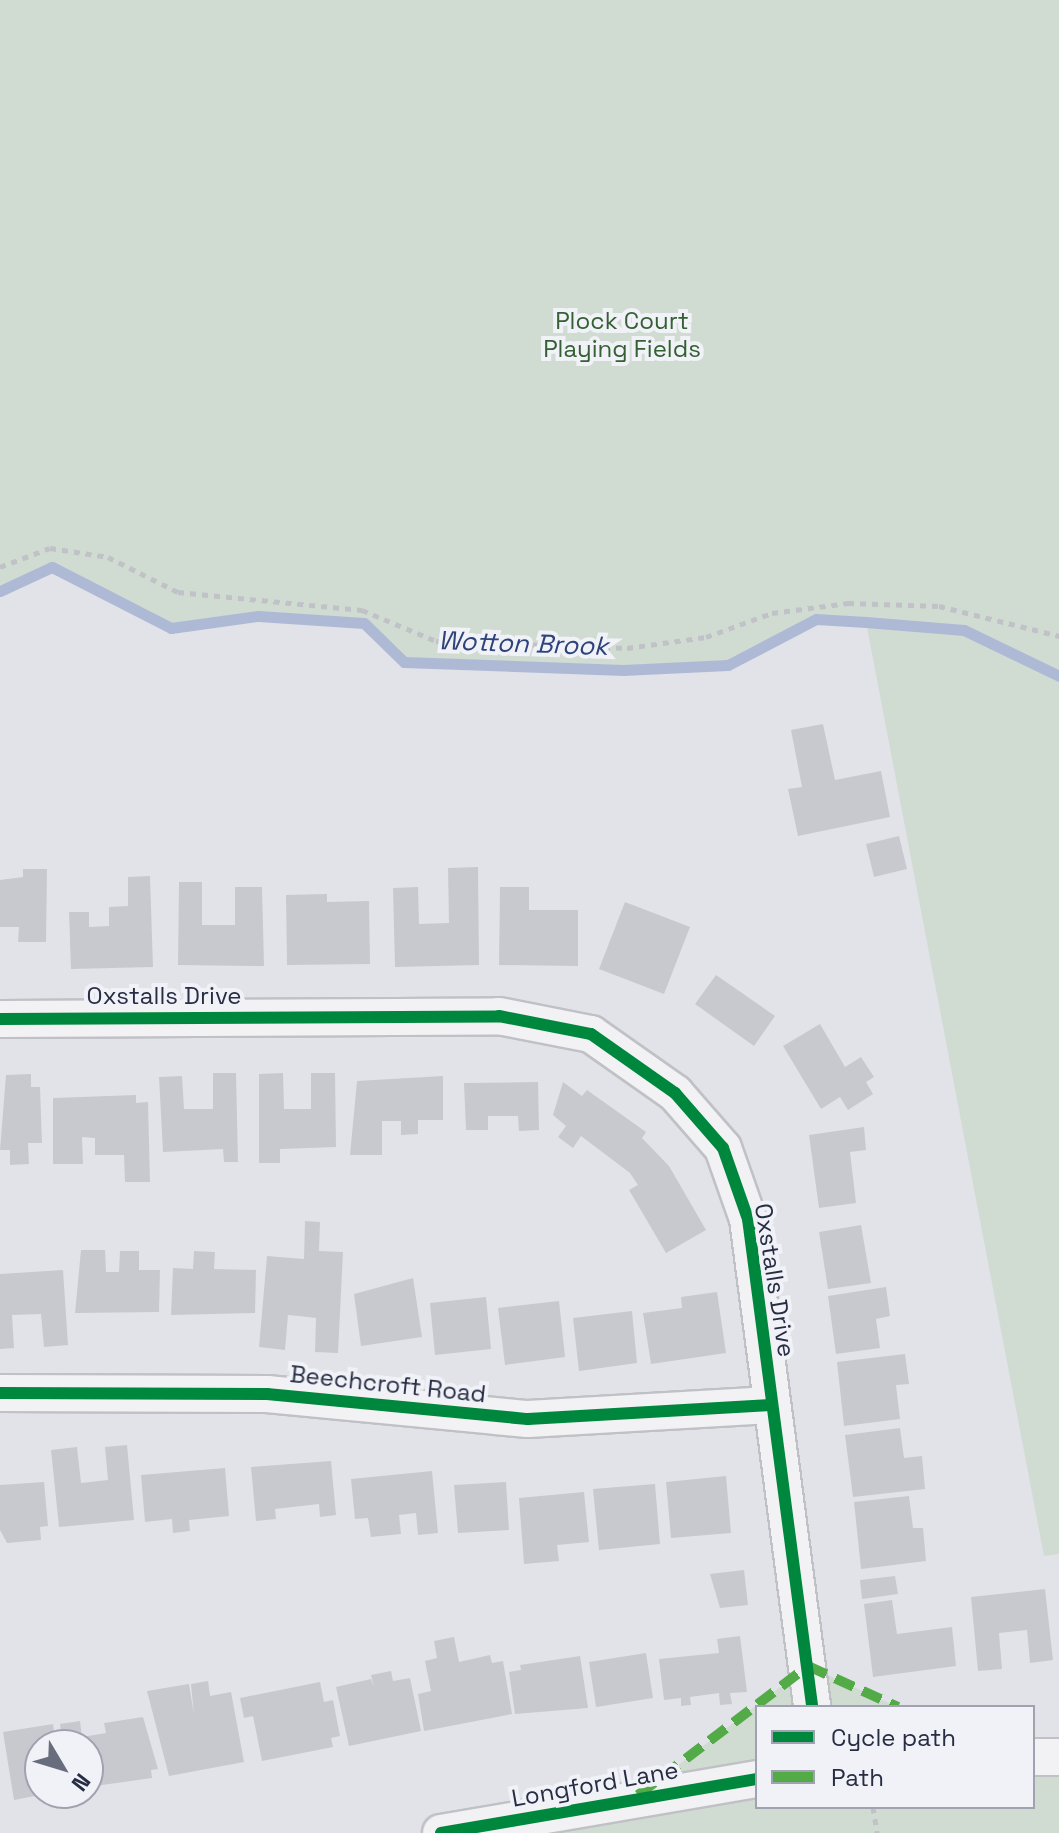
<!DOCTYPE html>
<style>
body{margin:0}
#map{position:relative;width:1059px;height:1833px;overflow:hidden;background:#e2e3e8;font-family:"Space Grotesk",sans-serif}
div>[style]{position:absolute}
.green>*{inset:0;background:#d0dbd2}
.stream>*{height:11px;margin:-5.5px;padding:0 5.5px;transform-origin:5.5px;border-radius:5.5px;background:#aebad5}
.building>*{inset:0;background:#c8c9cf}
.path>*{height:5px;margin-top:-2.5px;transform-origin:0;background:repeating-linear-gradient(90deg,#c1c2c8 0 6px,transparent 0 12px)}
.roads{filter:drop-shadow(2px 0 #c0c1c6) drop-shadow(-2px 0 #c0c1c6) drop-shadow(0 2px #c0c1c6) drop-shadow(0 -2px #c0c1c6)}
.street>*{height:36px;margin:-18px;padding:0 18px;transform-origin:18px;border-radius:18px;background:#f2f2f4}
.quiet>*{height:10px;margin-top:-5px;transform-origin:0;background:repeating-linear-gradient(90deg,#53ab47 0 20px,transparent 0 30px)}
.cycleway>*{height:12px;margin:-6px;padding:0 6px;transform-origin:6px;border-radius:6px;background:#00873e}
span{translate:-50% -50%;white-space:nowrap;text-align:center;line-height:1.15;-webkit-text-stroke:8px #f0f2f7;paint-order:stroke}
.park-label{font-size:24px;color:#346033}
.street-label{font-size:24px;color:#272d43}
.water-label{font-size:26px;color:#2e437a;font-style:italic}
.legend{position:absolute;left:755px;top:1705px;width:280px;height:104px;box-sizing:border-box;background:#f0f2f7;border:2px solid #a0a3af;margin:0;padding:10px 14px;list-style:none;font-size:24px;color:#272d43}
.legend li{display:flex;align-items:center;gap:16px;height:40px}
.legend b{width:40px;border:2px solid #a0a3af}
.north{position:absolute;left:24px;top:1729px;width:80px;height:80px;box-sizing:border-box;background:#f0f2f7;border:2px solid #a0a3af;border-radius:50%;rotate:128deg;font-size:22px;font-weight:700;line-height:32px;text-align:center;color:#272d43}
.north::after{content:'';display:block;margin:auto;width:28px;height:36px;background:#686d7d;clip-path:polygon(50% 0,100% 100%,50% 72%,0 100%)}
</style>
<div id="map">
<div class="green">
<div style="clip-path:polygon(0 0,1059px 0,1059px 1554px,1044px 1556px,866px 622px,816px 619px,728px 665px,623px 670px,404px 662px,364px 623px,258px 616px,171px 628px,52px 567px,0 591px)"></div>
<div style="clip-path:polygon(808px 1666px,898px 1707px,757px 1707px,757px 1807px,1033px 1807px,1033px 1757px,1059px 1757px,1059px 1833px,441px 1833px,635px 1798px)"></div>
</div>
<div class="stream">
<div style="left:0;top:591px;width:57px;rotate:-24.8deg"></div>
<div style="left:52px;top:567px;width:134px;rotate:27.1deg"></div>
<div style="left:171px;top:628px;width:88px;rotate:-7.9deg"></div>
<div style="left:258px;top:616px;width:106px;rotate:3.8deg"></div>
<div style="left:364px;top:623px;width:56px;rotate:44.3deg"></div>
<div style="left:404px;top:662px;width:219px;rotate:2.1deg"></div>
<div style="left:623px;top:670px;width:105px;rotate:-2.7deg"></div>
<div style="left:728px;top:665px;width:99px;rotate:-27.6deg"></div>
<div style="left:816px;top:619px;width:50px;rotate:3.4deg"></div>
<div style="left:866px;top:622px;width:98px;rotate:4.7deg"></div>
<div style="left:964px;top:630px;width:106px;rotate:25.8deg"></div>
</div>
<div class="building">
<div style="clip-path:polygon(823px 724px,835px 780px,881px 771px,890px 817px,798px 836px,788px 789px,802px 787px,791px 730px)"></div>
<div style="clip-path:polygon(899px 836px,907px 869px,874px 877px,866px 844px)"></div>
<div style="clip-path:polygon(478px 867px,479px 965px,395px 967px,393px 888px,418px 887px,419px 924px,449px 923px,448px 868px)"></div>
<div style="clip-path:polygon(23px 869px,47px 869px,46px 942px,18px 942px,19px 927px,0 927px,0 880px,23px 877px)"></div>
<div style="clip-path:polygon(150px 876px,153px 967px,71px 969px,69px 912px,89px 912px,89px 927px,109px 926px,109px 907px,128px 906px,128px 877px)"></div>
<div style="clip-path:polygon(179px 882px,202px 882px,202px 925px,235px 925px,235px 887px,262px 887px,264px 966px,178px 965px)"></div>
<div style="clip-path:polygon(500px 887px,529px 887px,529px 910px,578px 910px,578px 966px,499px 965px)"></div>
<div style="clip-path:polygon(327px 894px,327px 902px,369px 901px,370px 964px,287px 965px,286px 895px)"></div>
<div style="clip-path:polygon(625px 902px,690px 927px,664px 994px,599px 969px)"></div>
<div style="clip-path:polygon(716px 975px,775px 1016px,754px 1046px,695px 1004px)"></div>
<div style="clip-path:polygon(820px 1024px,845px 1067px,861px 1057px,874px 1077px,866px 1082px,873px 1094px,848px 1110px,840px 1097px,821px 1109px,783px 1046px)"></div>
<div style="clip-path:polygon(213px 1073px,236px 1073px,238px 1162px,224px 1162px,223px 1149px,163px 1152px,159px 1077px,182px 1076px,184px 1109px,213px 1109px)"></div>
<div style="clip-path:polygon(283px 1073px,284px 1109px,311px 1109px,311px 1073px,335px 1073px,336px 1147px,280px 1149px,280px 1163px,259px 1163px,259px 1074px)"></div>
<div style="clip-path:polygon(31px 1074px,31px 1087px,40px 1087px,42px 1143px,28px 1143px,29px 1164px,10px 1165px,10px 1150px,0 1150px,6px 1075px)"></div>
<div style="clip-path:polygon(443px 1076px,443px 1120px,418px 1120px,418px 1134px,401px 1135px,401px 1121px,382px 1121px,382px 1155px,350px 1155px,357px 1081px)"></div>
<div style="clip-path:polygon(538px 1082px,539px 1130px,519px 1131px,518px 1116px,488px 1116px,488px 1130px,466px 1130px,464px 1083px)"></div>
<div style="clip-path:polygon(563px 1082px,582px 1096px,587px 1090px,646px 1132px,642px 1138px,669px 1166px,706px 1230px,666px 1253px,629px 1190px,638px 1185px,630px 1173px,581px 1136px,573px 1148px,558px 1137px,566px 1126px,553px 1115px)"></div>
<div style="clip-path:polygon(136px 1095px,136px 1103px,148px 1102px,150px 1182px,125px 1182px,124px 1155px,95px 1155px,95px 1138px,82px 1137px,83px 1164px,53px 1164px,53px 1098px)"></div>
<div style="clip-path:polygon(864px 1127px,866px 1150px,850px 1152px,856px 1203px,819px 1208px,809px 1135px)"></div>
<div style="clip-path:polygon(305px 1221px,320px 1222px,319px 1251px,343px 1252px,338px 1353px,315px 1352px,316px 1318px,299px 1316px,288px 1315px,285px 1350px,259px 1347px,267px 1256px,304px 1259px)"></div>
<div style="clip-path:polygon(861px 1225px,871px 1283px,828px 1289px,819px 1232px)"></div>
<div style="clip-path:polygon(81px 1250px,105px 1250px,106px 1272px,119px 1272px,120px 1251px,139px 1251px,139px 1270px,160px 1270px,159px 1312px,75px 1313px)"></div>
<div style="clip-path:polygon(194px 1251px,215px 1252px,214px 1269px,256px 1270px,255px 1313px,171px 1315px,173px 1268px,193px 1269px)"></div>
<div style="clip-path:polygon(63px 1270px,68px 1345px,44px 1347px,41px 1314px,12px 1315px,14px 1348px,0 1349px,0 1274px)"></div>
<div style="clip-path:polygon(413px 1278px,422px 1337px,361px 1346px,354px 1294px)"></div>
<div style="clip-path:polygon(886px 1287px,890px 1316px,876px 1319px,880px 1348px,836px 1354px,828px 1296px)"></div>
<div style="clip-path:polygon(717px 1292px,726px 1353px,651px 1364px,643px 1313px,682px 1308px,681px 1297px)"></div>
<div style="clip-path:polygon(486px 1297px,491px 1349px,435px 1355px,430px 1303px)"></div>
<div style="clip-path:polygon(559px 1301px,565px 1357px,505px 1365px,498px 1308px)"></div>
<div style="clip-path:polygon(632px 1311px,637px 1363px,579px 1371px,573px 1318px)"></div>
<div style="clip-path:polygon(905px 1354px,909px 1384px,896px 1385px,900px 1419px,844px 1426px,837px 1362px)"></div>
<div style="clip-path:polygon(900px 1428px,904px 1458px,922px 1456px,925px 1489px,853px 1497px,845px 1435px)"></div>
<div style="clip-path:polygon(127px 1445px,134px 1520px,59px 1527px,51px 1450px,77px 1447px,81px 1483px,108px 1480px,105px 1447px)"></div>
<div style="clip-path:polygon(331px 1461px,336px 1515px,320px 1517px,319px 1504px,275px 1509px,276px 1519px,256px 1521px,251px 1467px)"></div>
<div style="clip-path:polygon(225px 1468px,229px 1516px,189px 1520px,190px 1531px,173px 1533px,172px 1519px,145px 1522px,141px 1475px)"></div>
<div style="clip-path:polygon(432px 1471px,438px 1533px,418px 1535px,416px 1513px,399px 1515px,401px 1534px,371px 1537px,368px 1518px,355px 1519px,351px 1479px)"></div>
<div style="clip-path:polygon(726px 1476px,731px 1533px,671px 1538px,666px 1482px)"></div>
<div style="clip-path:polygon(44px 1482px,48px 1526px,40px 1527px,41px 1540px,7px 1543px,0 1530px,0 1485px)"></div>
<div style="clip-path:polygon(506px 1482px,509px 1530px,458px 1533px,454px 1485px)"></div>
<div style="clip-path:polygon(655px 1484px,660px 1544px,599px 1550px,593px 1489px)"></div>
<div style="clip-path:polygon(584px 1492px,589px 1542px,557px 1545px,559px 1561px,524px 1564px,519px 1498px)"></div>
<div style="clip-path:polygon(909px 1496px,913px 1528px,923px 1528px,926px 1561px,861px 1569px,854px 1502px)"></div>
<div style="clip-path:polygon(744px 1570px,748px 1605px,720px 1608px,710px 1574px)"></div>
<div style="clip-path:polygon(895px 1576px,898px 1594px,862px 1599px,860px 1580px)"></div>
<div style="clip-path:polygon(1045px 1589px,1053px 1660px,1030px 1663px,1027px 1630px,999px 1633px,1002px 1669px,978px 1671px,971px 1597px)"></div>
<div style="clip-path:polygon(892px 1600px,897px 1634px,952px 1627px,956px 1666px,873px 1677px,864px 1604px)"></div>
<div style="clip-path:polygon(740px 1636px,747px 1692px,730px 1693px,732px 1704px,720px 1705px,719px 1693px,690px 1697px,691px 1705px,681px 1706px,681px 1698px,664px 1700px,659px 1659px,719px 1653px,717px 1639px)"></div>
<div style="clip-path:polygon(454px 1637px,459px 1662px,490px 1655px,492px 1663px,503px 1661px,512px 1714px,424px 1731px,418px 1694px,431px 1691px,425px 1661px,437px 1658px,434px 1641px)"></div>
<div style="clip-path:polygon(646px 1653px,653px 1698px,596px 1707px,589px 1662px)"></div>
<div style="clip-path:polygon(580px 1656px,588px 1708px,515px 1714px,509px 1672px,521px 1670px,520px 1665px)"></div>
<div style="clip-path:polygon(391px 1671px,393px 1681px,410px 1678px,421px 1731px,349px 1746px,336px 1687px,371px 1679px,374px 1687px,371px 1675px)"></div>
<div style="clip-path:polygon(208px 1681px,210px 1696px,231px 1692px,244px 1762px,169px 1776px,147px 1691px,189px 1684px,194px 1715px,191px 1684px)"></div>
<div style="clip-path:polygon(320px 1682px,324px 1702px,333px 1700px,340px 1736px,331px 1738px,333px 1747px,262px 1761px,253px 1716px,244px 1718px,240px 1698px)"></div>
<div style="clip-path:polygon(143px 1717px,158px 1769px,151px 1770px,152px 1778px,88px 1787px,88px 1745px,63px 1745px,60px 1724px,80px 1721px,82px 1737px,106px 1733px,104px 1723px)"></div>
<div style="clip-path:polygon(53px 1724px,56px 1745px,40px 1745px,40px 1795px,14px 1800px,3px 1732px)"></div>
</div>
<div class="path">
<div style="left:0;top:567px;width:53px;rotate:-20.8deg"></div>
<div style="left:50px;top:548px;width:59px;rotate:8.8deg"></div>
<div style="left:108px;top:557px;width:78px;rotate:26.6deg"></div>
<div style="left:178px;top:592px;width:185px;rotate:5.6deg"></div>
<div style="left:362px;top:610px;width:80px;rotate:22.7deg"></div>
<div style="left:436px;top:641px;width:191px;rotate:2.1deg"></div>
<div style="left:627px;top:648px;width:80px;rotate:-7.9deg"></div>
<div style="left:706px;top:637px;width:70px;rotate:-20deg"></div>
<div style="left:772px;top:613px;width:77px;rotate:-7.5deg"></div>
<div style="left:848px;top:603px;width:91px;rotate:1.9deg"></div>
<div style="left:939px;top:606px;width:124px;rotate:14deg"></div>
<div style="left:873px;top:1807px;width:26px;rotate:81deg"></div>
</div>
<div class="roads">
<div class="street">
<div style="left:0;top:1019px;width:499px;rotate:-0.3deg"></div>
<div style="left:499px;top:1016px;width:94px;rotate:11.1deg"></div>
<div style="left:591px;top:1034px;width:103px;rotate:35.1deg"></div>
<div style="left:675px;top:1093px;width:73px;rotate:48.9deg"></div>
<div style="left:723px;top:1148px;width:75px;rotate:70.6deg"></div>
<div style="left:748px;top:1219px;width:492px;rotate:82.5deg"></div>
<div style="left:0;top:1393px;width:267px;rotate:0.2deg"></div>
<div style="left:267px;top:1394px;width:262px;rotate:5.5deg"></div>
<div style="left:528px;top:1419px;width:243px;rotate:-3.3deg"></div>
<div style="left:1033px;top:1757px;width:26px"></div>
<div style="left:441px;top:1833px;width:321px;rotate:-9.7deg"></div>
</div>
</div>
<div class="quiet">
<div style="left:638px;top:1795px;width:213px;rotate:-37.2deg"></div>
<div style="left:808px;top:1666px;width:99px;rotate:24.5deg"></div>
</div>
<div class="cycleway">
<div style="left:0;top:1019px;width:499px;rotate:-0.3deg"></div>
<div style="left:499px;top:1016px;width:94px;rotate:11.1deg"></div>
<div style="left:591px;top:1034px;width:103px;rotate:35.1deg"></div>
<div style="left:675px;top:1093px;width:73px;rotate:48.9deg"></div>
<div style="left:723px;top:1148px;width:75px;rotate:70.6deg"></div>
<div style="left:748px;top:1219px;width:492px;rotate:82.5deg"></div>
<div style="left:0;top:1393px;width:267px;rotate:0.2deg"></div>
<div style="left:267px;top:1394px;width:262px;rotate:5.5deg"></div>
<div style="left:528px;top:1419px;width:243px;rotate:-3.3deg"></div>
<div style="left:441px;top:1833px;width:321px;rotate:-9.7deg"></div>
</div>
<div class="park-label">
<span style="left:622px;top:335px">Plock Court<br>Playing Fields</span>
</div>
<div class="street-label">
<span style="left:164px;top:996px">Oxstalls Drive</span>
<span style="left:775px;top:1280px;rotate:81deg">Oxstalls Drive</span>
<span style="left:388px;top:1384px;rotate:6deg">Beechcroft Road</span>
<span style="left:595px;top:1784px;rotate:-10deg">Longford Lane</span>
</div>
<div class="water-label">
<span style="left:523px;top:644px;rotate:2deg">Wotton Brook</span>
</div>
<ul class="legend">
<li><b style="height:10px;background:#00873e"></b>Cycle path</li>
<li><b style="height:10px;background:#53ab47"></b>Path</li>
</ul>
<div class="north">N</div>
</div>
